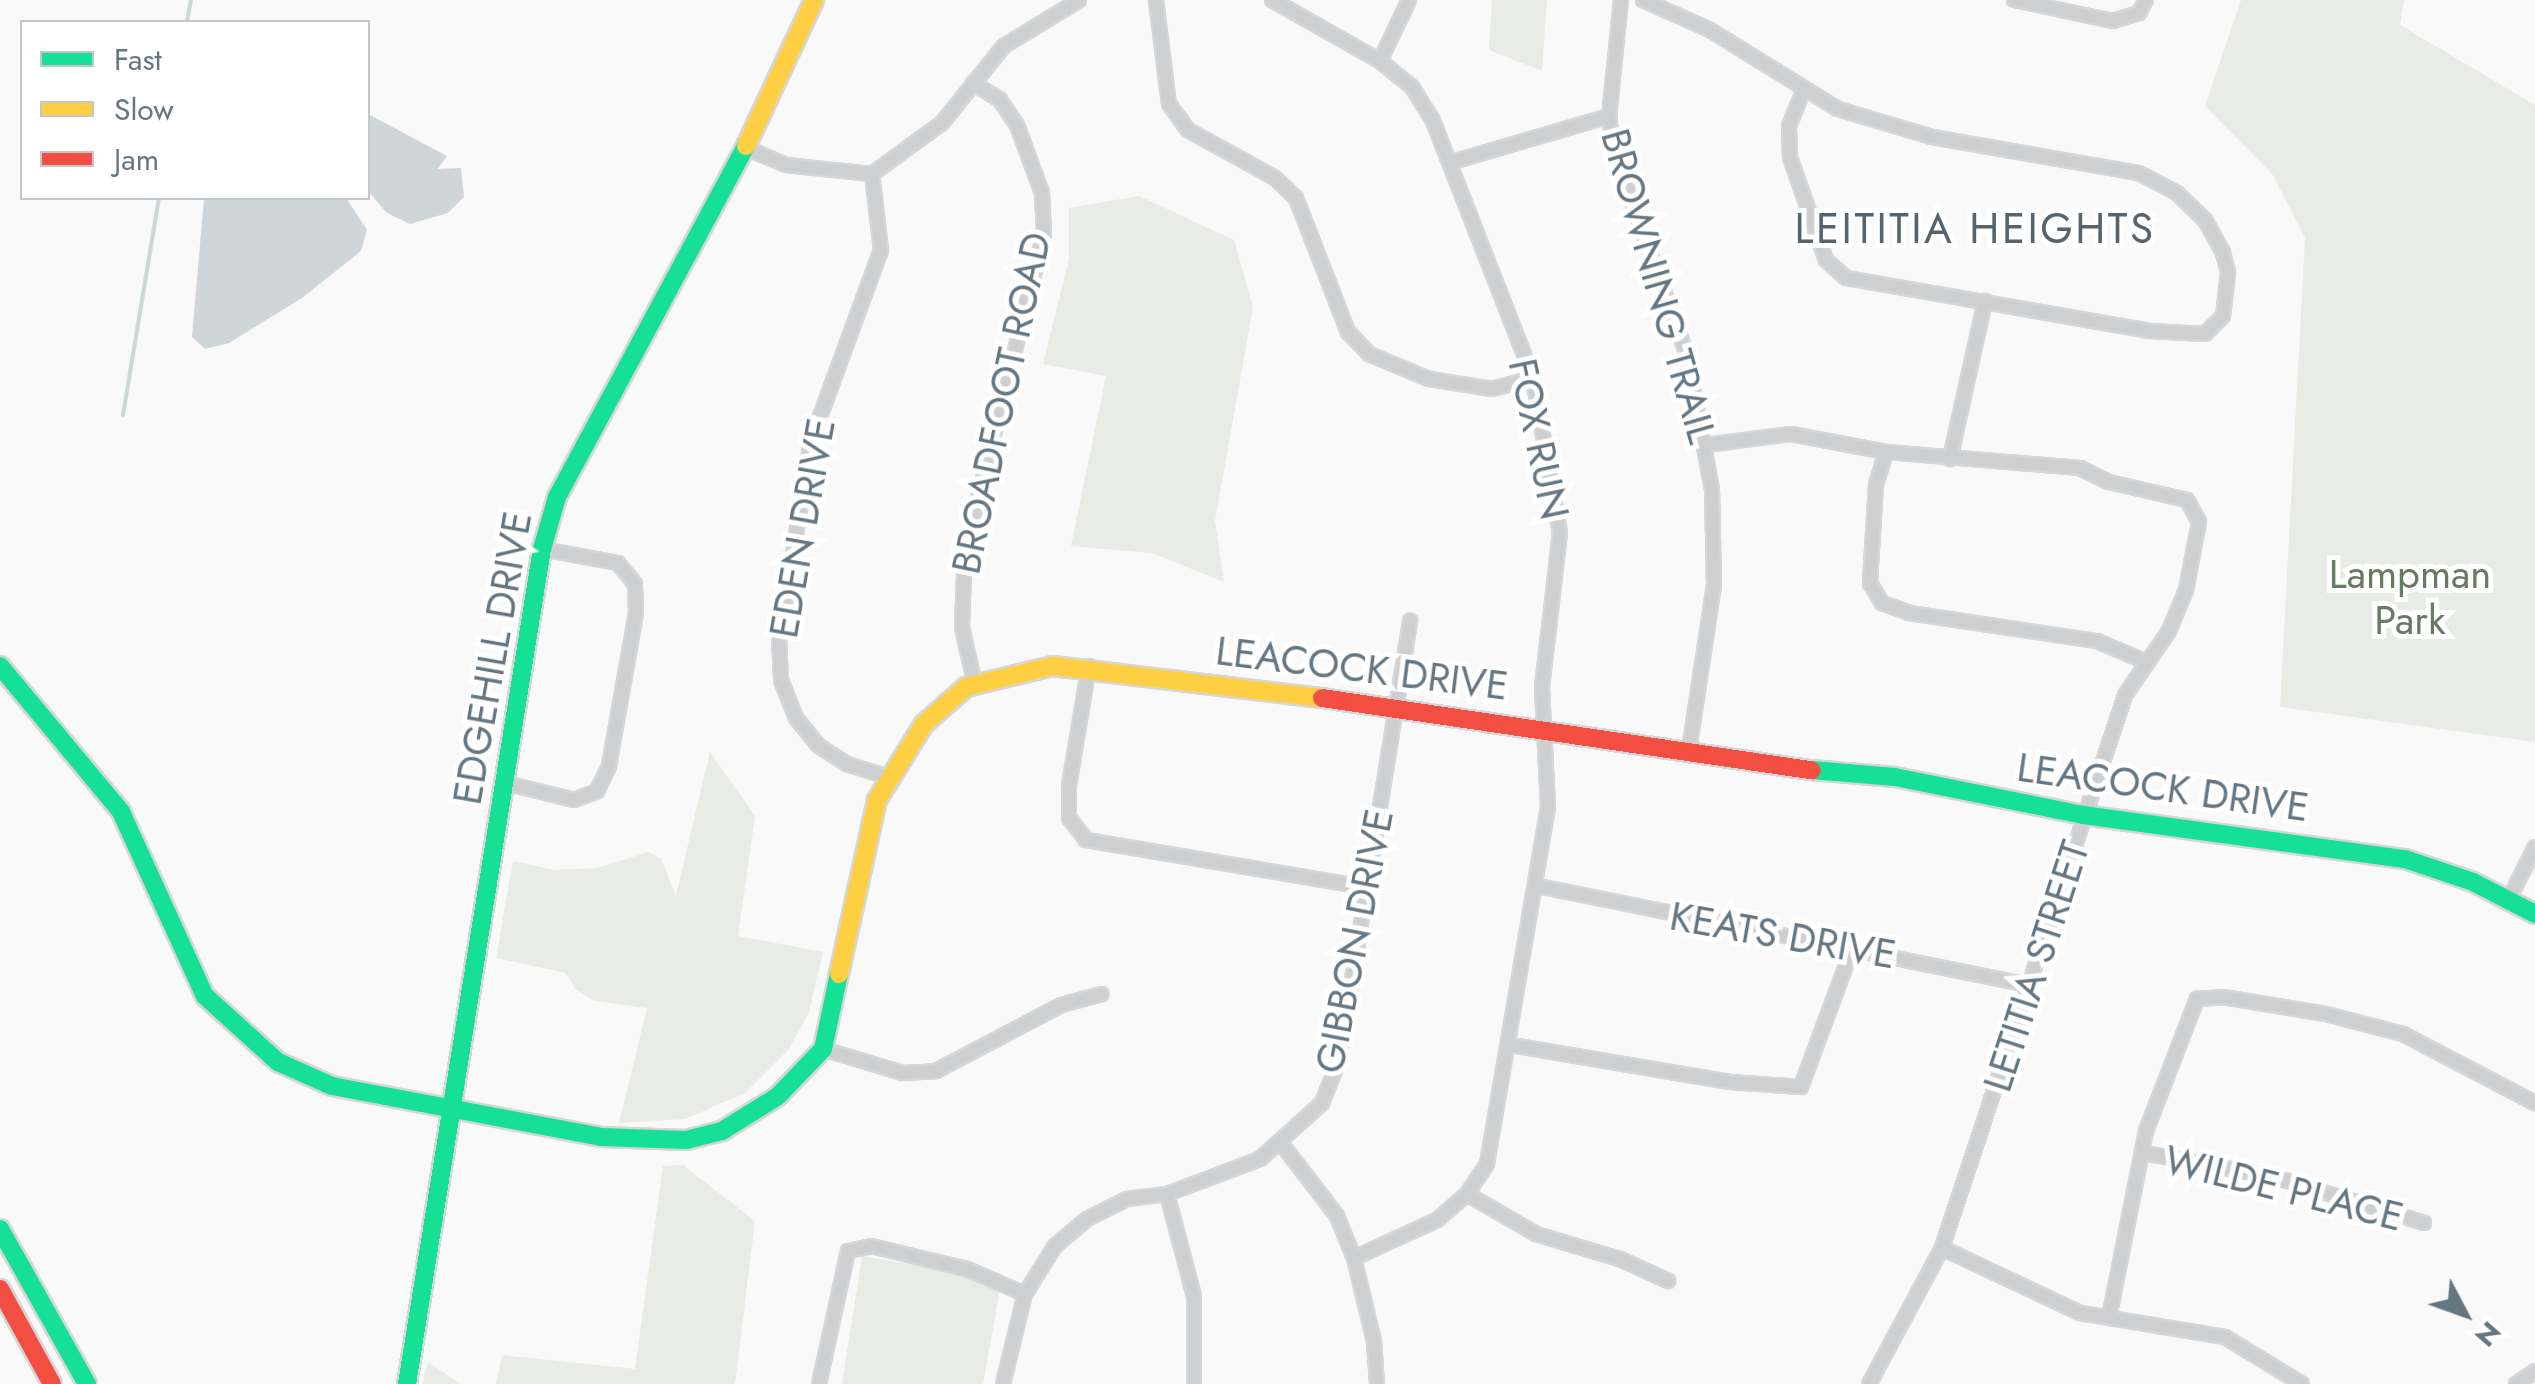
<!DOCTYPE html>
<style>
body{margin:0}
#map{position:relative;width:2535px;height:1384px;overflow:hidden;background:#f9f9f9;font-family:Jost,sans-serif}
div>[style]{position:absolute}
.green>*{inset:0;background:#e8ebe6}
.water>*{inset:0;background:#ced6d9}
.stream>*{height:4px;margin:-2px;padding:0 2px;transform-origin:2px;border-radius:2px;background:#ced6d9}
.roads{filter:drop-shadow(2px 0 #d5d6d7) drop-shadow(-2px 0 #d5d6d7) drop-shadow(0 2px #d5d6d7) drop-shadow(0 -2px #d5d6d7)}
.street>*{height:12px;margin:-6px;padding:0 6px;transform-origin:6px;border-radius:6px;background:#cecfd0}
.fast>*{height:18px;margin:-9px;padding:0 9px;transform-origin:9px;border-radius:9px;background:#16e098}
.slow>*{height:18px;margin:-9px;padding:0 9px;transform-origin:9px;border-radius:9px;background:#ffcf43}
.jam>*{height:18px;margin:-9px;padding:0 9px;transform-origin:9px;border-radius:9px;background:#f24e42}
span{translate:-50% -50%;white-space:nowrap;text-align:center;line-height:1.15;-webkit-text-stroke:10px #fff;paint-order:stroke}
.street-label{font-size:40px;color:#657683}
.park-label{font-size:40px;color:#687a64}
.neighbourhood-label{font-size:42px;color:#57646e;letter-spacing:2.5px}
.legend{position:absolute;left:20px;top:20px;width:350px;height:180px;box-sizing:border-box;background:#fff;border:2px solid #c1c8cd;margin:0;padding:12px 18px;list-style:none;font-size:30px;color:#657683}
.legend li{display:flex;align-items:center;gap:20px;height:50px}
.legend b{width:50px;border:2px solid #c1c8cd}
.north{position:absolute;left:2415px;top:1264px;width:100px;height:100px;-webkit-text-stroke:8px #fff;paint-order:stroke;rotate:131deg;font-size:28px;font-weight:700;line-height:40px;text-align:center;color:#657683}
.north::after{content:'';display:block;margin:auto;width:35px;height:45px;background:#657683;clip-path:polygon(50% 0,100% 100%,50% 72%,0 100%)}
</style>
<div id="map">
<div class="green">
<div style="clip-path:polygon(1492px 0,1547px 0,1542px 71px,1489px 50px)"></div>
<div style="clip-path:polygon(2241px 0,2404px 0,2400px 25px,2535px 105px,2535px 742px,2280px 707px,2305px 238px,2273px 175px,2205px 106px)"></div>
<div style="clip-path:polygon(1139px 196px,1234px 240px,1253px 307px,1215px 521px,1224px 582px,1152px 553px,1071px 546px,1106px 376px,1043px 364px,1069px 259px,1069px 208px)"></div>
<div style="clip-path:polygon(710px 752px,755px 816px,738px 936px,823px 952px,809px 1012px,789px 1049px,745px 1093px,685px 1119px,619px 1123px,647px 1008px,595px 1001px,575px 989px,566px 973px,496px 958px,513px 861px,554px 870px,597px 868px,649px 852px,661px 859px,676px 895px)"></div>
<div style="clip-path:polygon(683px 1165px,755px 1221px,735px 1384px,496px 1384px,502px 1355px,635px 1369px,663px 1166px)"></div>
<div style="clip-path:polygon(862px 1256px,973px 1275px,1000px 1289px,983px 1384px,842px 1384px)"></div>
<div style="clip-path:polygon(428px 1362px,461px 1384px,422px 1384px)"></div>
</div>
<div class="water">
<div style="clip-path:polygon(368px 114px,447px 156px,438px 169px,461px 168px,464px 197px,448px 213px,410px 224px,387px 213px,368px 191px)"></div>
<div style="clip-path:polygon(204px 198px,346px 198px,367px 230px,361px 251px,302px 298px,229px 343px,205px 349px,192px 337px)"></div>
</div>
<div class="stream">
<div style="left:187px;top:22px;width:22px;rotate:-80deg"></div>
<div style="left:123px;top:415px;width:220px;rotate:-80.6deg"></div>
</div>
<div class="roads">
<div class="street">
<div style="left:1156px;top:0;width:105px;rotate:82.9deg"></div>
<div style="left:1169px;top:104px;width:32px;rotate:54deg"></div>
<div style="left:1188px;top:130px;width:99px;rotate:28.9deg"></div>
<div style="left:1275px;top:178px;width:29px;rotate:44deg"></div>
<div style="left:1296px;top:198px;width:144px;rotate:68.8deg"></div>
<div style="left:1348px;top:332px;width:30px;rotate:46deg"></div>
<div style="left:1369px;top:354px;width:65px;rotate:22.6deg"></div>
<div style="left:1429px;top:379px;width:64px;rotate:9deg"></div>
<div style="left:1492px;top:389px;width:42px;rotate:-15deg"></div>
<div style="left:1272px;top:0;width:124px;rotate:29.5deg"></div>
<div style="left:1380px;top:61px;width:41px;rotate:39.1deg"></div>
<div style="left:1412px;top:87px;width:40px;rotate:58deg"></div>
<div style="left:1433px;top:121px;width:276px;rotate:68.7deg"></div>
<div style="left:1533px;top:378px;width:156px;rotate:80.1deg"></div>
<div style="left:1560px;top:532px;width:157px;rotate:96.6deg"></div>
<div style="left:1542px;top:688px;width:119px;rotate:87.1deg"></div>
<div style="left:1548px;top:807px;width:362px;rotate:99.7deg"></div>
<div style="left:1487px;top:1164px;width:36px;rotate:124deg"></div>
<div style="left:1467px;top:1194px;width:40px;rotate:139deg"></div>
<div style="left:1437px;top:1220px;width:91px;rotate:155.4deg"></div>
<div style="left:1621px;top:0;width:117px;rotate:95.9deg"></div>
<div style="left:1609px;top:116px;width:36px;rotate:82deg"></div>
<div style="left:1614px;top:152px;width:213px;rotate:70.2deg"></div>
<div style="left:1686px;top:352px;width:139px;rotate:79.3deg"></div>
<div style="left:1712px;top:489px;width:96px;rotate:88.8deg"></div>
<div style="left:1714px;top:585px;width:167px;rotate:98.6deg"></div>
<div style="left:1643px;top:0;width:73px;rotate:24.1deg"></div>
<div style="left:1710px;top:30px;width:150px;rotate:31.7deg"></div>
<div style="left:1838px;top:109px;width:98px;rotate:16.6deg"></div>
<div style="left:1932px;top:137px;width:210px;rotate:9.9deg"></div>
<div style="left:2139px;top:173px;width:43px;rotate:27.8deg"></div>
<div style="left:2177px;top:193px;width:39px;rotate:44deg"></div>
<div style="left:2205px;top:220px;width:38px;rotate:61deg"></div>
<div style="left:2223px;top:253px;width:20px;rotate:75deg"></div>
<div style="left:2228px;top:272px;width:44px;rotate:96.5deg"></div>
<div style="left:2223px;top:316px;width:25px;rotate:135deg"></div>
<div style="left:2205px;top:334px;width:55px;rotate:-176.9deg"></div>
<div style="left:2150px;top:331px;width:309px;rotate:-170.1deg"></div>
<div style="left:1846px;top:278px;width:27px;rotate:-138deg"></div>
<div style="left:1826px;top:260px;width:109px;rotate:-109.3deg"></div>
<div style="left:1790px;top:157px;width:31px;rotate:-92deg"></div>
<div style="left:1789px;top:126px;width:37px;rotate:-68deg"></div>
<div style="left:2014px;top:0;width:101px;rotate:12deg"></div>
<div style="left:2113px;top:21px;width:27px;rotate:-17deg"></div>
<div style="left:2139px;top:13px;width:15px;rotate:-62deg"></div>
<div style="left:1380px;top:61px;width:68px;rotate:-64.6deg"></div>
<div style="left:973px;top:83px;width:32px;rotate:32deg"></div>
<div style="left:1000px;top:100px;width:30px;rotate:56deg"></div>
<div style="left:1017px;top:125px;width:72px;rotate:69.8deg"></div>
<div style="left:1042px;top:193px;width:41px;rotate:87.2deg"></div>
<div style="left:1044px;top:234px;width:327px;rotate:104deg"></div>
<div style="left:965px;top:551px;width:76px;rotate:92.3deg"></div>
<div style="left:962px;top:627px;width:59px;rotate:77.4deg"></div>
<div style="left:746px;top:148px;width:43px;rotate:23deg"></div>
<div style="left:786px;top:165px;width:86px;rotate:6deg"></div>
<div style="left:872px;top:174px;width:87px;rotate:-36.1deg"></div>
<div style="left:942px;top:123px;width:99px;rotate:-51.2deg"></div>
<div style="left:1004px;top:46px;width:88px;rotate:-31.5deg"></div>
<div style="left:1452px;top:162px;width:164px;rotate:-16.3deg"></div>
<div style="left:872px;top:174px;width:77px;rotate:83.2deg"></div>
<div style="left:881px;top:250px;width:203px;rotate:110.1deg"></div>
<div style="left:811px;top:441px;width:202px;rotate:99.1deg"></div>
<div style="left:779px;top:640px;width:40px;rotate:87.1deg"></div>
<div style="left:781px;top:680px;width:41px;rotate:68.5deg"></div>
<div style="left:796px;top:718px;width:36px;rotate:51deg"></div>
<div style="left:819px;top:746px;width:33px;rotate:33deg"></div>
<div style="left:847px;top:764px;width:43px;rotate:17.6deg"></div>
<div style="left:1706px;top:445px;width:86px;rotate:-7.4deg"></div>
<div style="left:1791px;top:434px;width:97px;rotate:10.7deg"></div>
<div style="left:1886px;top:452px;width:195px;rotate:4.7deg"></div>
<div style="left:2080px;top:468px;width:32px;rotate:26deg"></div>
<div style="left:2109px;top:482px;width:80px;rotate:13deg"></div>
<div style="left:2187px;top:500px;width:25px;rotate:61deg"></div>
<div style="left:2199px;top:522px;width:69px;rotate:100.8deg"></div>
<div style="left:2186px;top:590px;width:44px;rotate:112.5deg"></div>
<div style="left:2169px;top:631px;width:78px;rotate:124.5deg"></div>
<div style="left:2125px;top:695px;width:582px;rotate:108.31deg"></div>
<div style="left:1942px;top:1248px;width:154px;rotate:118.2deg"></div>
<div style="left:1886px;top:452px;width:34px;rotate:107deg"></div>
<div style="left:1876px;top:484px;width:99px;rotate:93.5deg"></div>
<div style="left:1870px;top:583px;width:23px;rotate:59deg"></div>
<div style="left:1882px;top:603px;width:29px;rotate:20deg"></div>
<div style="left:1909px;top:613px;width:190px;rotate:8.5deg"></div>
<div style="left:2097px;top:641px;width:51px;rotate:23.1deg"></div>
<div style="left:1950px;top:459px;width:162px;rotate:-77.5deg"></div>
<div style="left:1089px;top:666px;width:122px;rotate:99.5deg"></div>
<div style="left:1069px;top:786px;width:32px;rotate:90deg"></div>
<div style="left:1069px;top:818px;width:28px;rotate:52deg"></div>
<div style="left:1086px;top:840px;width:283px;rotate:9.6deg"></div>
<div style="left:505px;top:783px;width:71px;rotate:13.8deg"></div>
<div style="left:574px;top:800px;width:25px;rotate:-21deg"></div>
<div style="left:597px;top:791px;width:28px;rotate:-64deg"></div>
<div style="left:609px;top:766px;width:155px;rotate:-80deg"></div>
<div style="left:636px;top:613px;width:29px;rotate:-92deg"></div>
<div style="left:635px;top:584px;width:27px;rotate:-129deg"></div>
<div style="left:618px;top:563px;width:77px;rotate:-169.6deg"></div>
<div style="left:1538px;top:886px;width:499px;rotate:11.4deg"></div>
<div style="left:2509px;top:899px;width:58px;rotate:-63.4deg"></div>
<div style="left:1511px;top:1045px;width:222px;rotate:9.6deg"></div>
<div style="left:1730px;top:1082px;width:71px;rotate:4deg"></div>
<div style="left:1801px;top:1087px;width:147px;rotate:-69.7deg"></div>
<div style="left:823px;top:1049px;width:84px;rotate:16.7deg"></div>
<div style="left:903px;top:1073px;width:33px;rotate:-3deg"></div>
<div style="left:936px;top:1071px;width:141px;rotate:-27.8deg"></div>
<div style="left:1061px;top:1005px;width:42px;rotate:-15deg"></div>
<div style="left:1281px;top:1143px;width:92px;rotate:52.5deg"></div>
<div style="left:1337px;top:1216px;width:45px;rotate:68deg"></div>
<div style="left:1354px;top:1258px;width:85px;rotate:76.5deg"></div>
<div style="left:1374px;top:1341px;width:43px;rotate:86deg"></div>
<div style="left:2144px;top:1153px;width:132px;rotate:10.5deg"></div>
<div style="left:2274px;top:1177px;width:157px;rotate:17deg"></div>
<div style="left:1167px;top:1194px;width:106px;rotate:75.2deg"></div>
<div style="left:1194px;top:1296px;width:88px;rotate:90deg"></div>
<div style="left:1467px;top:1194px;width:80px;rotate:30.1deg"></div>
<div style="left:1536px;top:1234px;width:88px;rotate:16.6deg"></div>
<div style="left:1620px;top:1259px;width:53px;rotate:24.6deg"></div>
<div style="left:1942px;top:1248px;width:153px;rotate:25.2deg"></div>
<div style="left:2080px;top:1313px;width:147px;rotate:9.4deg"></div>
<div style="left:2225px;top:1337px;width:90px;rotate:31.4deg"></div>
<div style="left:2109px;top:1318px;width:191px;rotate:-78.8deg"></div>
<div style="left:2146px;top:1131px;width:142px;rotate:-68.9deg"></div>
<div style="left:2197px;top:999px;width:26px;rotate:-4deg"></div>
<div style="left:2223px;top:997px;width:104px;rotate:9.4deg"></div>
<div style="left:2326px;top:1014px;width:80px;rotate:14.6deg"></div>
<div style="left:2403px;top:1034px;width:149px;rotate:27.6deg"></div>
<div style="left:819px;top:1384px;width:136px;rotate:-77.7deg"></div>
<div style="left:848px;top:1251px;width:24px;rotate:-12deg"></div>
<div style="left:871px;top:1246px;width:99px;rotate:13.5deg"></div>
<div style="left:967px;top:1269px;width:63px;rotate:23.3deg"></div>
<div style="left:1003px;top:1384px;width:93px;rotate:-76.3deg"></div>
<div style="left:1025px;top:1294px;width:57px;rotate:-58deg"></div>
<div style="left:1055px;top:1246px;width:42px;rotate:-40.2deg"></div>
<div style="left:1087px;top:1219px;width:45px;rotate:-26.6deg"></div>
<div style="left:1127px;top:1199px;width:40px;rotate:-7.1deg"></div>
<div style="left:1167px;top:1194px;width:99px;rotate:-20.6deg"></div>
<div style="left:1260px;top:1159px;width:84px;rotate:-42.1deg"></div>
<div style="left:1322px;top:1103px;width:46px;rotate:-68.4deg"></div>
<div style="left:1339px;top:1060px;width:445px;rotate:-80.8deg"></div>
<div style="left:2516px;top:1384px;width:23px;rotate:-34deg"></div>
</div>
<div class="fast">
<div style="left:0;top:666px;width:190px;rotate:50.3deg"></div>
<div style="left:121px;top:812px;width:202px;rotate:65.5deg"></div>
<div style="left:205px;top:996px;width:98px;rotate:42.1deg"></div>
<div style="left:278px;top:1062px;width:59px;rotate:24deg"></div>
<div style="left:332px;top:1086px;width:274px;rotate:10.7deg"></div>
<div style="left:601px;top:1137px;width:85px;rotate:2deg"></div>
<div style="left:686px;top:1140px;width:37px;rotate:-14deg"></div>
<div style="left:722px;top:1131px;width:66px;rotate:-32deg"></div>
<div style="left:778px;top:1096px;width:65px;rotate:-46.2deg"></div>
<div style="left:823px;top:1049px;width:77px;rotate:-78deg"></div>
<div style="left:1812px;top:770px;width:83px;rotate:4.8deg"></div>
<div style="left:1895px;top:777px;width:192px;rotate:11.4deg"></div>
<div style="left:2083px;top:815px;width:325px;rotate:7.8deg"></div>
<div style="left:2405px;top:859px;width:72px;rotate:18.7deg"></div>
<div style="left:2473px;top:882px;width:70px;rotate:27.3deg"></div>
<div style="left:0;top:1229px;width:178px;rotate:60.7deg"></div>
<div style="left:407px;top:1384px;width:846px;rotate:-80.82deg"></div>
<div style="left:542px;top:549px;width:54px;rotate:-73.9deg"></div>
<div style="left:557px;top:497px;width:399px;rotate:-61.7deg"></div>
</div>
<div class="slow">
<div style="left:746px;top:146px;width:161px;rotate:-65deg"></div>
<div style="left:839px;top:974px;width:178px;rotate:-77.7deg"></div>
<div style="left:877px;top:800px;width:89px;rotate:-58.3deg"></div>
<div style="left:924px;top:724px;width:56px;rotate:-41.4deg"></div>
<div style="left:966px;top:687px;width:89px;rotate:-13.6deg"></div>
<div style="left:1053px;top:666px;width:271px;rotate:6.8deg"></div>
</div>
<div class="jam">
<div style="left:1322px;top:698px;width:495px;rotate:8.4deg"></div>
<div style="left:0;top:1289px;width:108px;rotate:61.3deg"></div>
</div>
</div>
<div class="street-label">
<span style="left:1659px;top:286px;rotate:74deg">BROWNING TRAIL</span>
<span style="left:1001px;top:403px;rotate:-78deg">BROADFOOT ROAD</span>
<span style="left:1539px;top:439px;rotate:78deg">FOX RUN</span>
<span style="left:802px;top:528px;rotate:-80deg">EDEN DRIVE</span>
<span style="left:492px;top:658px;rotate:-80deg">EDGEHILL DRIVE</span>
<span style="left:1362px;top:668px;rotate:7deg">LEACOCK DRIVE</span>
<span style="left:2163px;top:787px;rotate:8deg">LEACOCK DRIVE</span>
<span style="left:1783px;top:935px;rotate:10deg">KEATS DRIVE</span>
<span style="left:1354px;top:941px;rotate:-79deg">GIBBON DRIVE</span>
<span style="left:2036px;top:966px;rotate:-72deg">LETITIA STREET</span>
<span style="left:2284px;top:1188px;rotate:14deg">WILDE PLACE</span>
</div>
<div class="park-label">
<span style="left:2410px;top:597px">Lampman<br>Park</span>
</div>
<div class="neighbourhood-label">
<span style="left:1975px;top:229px">LEITITIA HEIGHTS</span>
</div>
<ul class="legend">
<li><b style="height:12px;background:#16e098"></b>Fast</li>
<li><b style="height:12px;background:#ffcf43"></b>Slow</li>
<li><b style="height:12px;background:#f24e42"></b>Jam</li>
</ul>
<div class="north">N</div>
</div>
